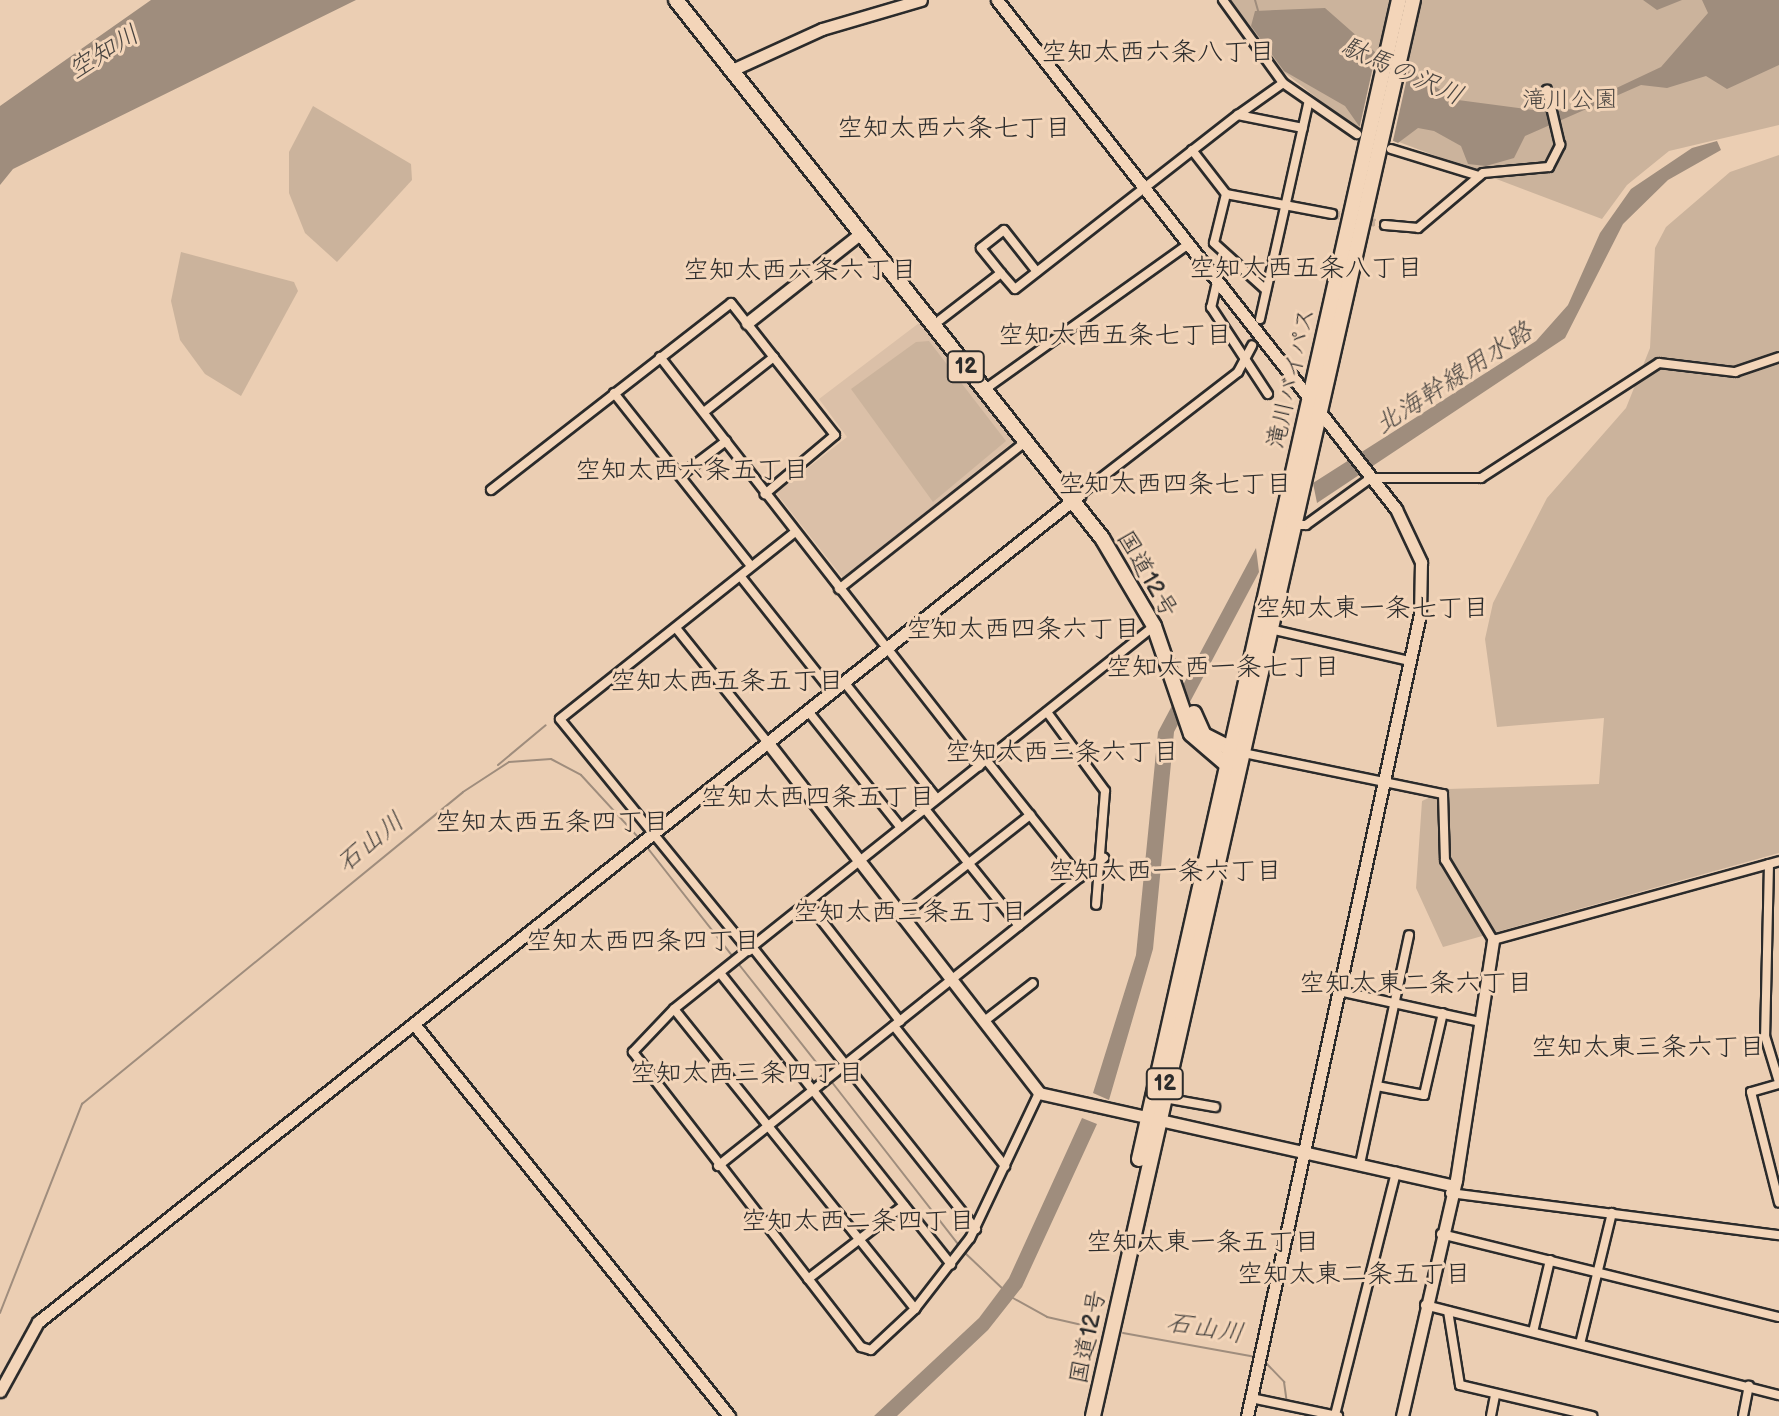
<!DOCTYPE html>
<meta charset="utf-8">
<style>
body{margin:0}
#map{position:relative;width:1779px;height:1416px;overflow:hidden;background:#ebceb3;font-family:"Balsamiq Sans","Klee One",sans-serif}
div>[style]{position:absolute}
.built>*{inset:0;background:#dbc0a8}
.green>*{inset:0;background:#cbb39c}
.water>*{inset:0;background:#9f8d7d}
.pier>*{inset:0;background:#ebceb3}
.stream>*{height:2px;margin:-1px;padding:0 1px;transform-origin:1px;border-radius:1px;background:#9f8d7d}
.street-tunnel>*{height:8px;margin-top:-4px;transform-origin:0;background:repeating-linear-gradient(90deg,#c5ad98 0 8px,transparent 0 12px)}
.roads{filter:drop-shadow(2px 0 #2b2b2b) drop-shadow(-2px 0 #2b2b2b) drop-shadow(0 2px #2b2b2b) drop-shadow(0 -2px #2b2b2b)}
.street>*{height:8px;margin:-4px;padding:0 4px;transform-origin:4px;border-radius:4px;background:#f3d5b9}
.secondary>*{height:11px;margin:-5.5px;padding:0 5.5px;transform-origin:5.5px;border-radius:5.5px;background:#f3d5b9}
.highway>*{height:14px;margin:-7px;padding:0 7px;transform-origin:7px;border-radius:7px;background:#f3d5b9}
span{translate:-50% -50%;white-space:nowrap;text-align:center;line-height:1.15;-webkit-text-stroke:6px #f3d5b9;paint-order:stroke}
.shield-label span{padding:2px 6px;background:#f3d5b9;border:2px solid;border-radius:6px;-webkit-text-stroke-width:0}
.shield-label{font-size:22px;color:#2b2b2b;font-weight:700}
.park-label{font-size:24px;color:#4b4642}
.street-label{font-size:24px;color:#2b2b2b}
.water-label{font-size:26px;color:#484440;font-style:italic}
.neighbourhood-label{font-size:26px;color:#2b2b2b}
</style>
<div id="map">
<div class="built">
<div style="clip-path:polygon(923px 320px,1018px 438px,843px 578px,776px 493px,847px 437px,819px 399px)"></div>
</div>
<div class="green">
<div style="clip-path:polygon(1231px 0,1779px 0,1779px 125px,1669px 151px,1627px 185px,1602px 219px,1349px 123px,1267px 59px)"></div>
<div style="clip-path:polygon(313px 106px,411px 164px,412px 180px,337px 262px,305px 233px,289px 193px,289px 152px)"></div>
<div style="clip-path:polygon(1779px 155px,1779px 853px,1443px 947px,1416px 888px,1422px 801px,1448px 789px,1599px 784px,1604px 718px,1497px 727px,1485px 639px,1493px 603px,1547px 498px,1626px 408px,1650px 348px,1655px 248px,1666px 227px,1730px 172px)"></div>
<div style="clip-path:polygon(181px 252px,294px 282px,298px 291px,241px 396px,205px 374px,180px 340px,171px 301px)"></div>
<div style="clip-path:polygon(929px 341px,1006px 441px,933px 502px,851px 389px,916px 342px)"></div>
</div>
<div class="water">
<div style="clip-path:polygon(151px 0,356px 0,13px 169px,0 185px,0 106px)"></div>
<div style="clip-path:polygon(1643px 0,1682px 0,1657px 10px)"></div>
<div style="clip-path:polygon(1702px 0,1779px 0,1779px 65px,1727px 89px,1706px 76px,1667px 88px,1641px 85px,1525px 136px,1514px 158px,1486px 166px,1468px 164px,1461px 146px,1434px 131px,1418px 128px,1398px 143px,1359px 126px,1345px 106px,1284px 71px,1251px 26px,1255px 11px,1325px 8px,1375px 52px,1458px 100px,1549px 112px,1572px 109px,1661px 67px,1708px 13px)"></div>
<div style="clip-path:polygon(1717px 141px,1721px 150px,1668px 180px,1623px 224px,1565px 338px,1317px 503px,1313px 483px,1536px 341px,1568px 305px,1600px 233px,1631px 189px,1692px 148px)"></div>
<div style="clip-path:polygon(1256px 548px,1259px 572px,1174px 732px,1153px 949px,1109px 1100px,1093px 1093px,1136px 955px,1158px 732px)"></div>
<div style="clip-path:polygon(1082px 1118px,1097px 1124px,1022px 1287px,988px 1330px,897px 1416px,874px 1416px,979px 1318px,1009px 1278px)"></div>
</div>
<div class="pier">
<div style="clip-path:polygon(1377px 49px,1409px 69px,1392px 145px,1359px 130px)"></div>
</div>
<div class="stream">
<div style="left:1255px;top:0;width:15px;rotate:74deg"></div>
<div style="left:498px;top:765px;width:62px;rotate:-39.8deg"></div>
<div style="left:646px;top:846px;width:141px;rotate:51.9deg"></div>
<div style="left:737px;top:962px;width:145px;rotate:51.7deg"></div>
<div style="left:831px;top:1081px;width:210px;rotate:52.1deg"></div>
<div style="left:964px;top:1252px;width:54px;rotate:43.5deg"></div>
<div style="left:1013px;top:1298px;width:39px;rotate:29deg"></div>
<div style="left:1047px;top:1317px;width:45px;rotate:12.8deg"></div>
<div style="left:0;top:1313px;width:225px;rotate:-68.6deg"></div>
<div style="left:82px;top:1104px;width:492px;rotate:-39.3deg"></div>
<div style="left:463px;top:792px;width:55px;rotate:-33.1deg"></div>
<div style="left:509px;top:762px;width:42px;rotate:-4.1deg"></div>
<div style="left:551px;top:759px;width:34px;rotate:28deg"></div>
<div style="left:581px;top:775px;width:86px;rotate:47.4deg"></div>
<div style="left:1123px;top:1333px;width:135px;rotate:10.2deg"></div>
<div style="left:1265px;top:1362px;width:28px;rotate:46deg"></div>
<div style="left:1284px;top:1382px;width:21px;rotate:82deg"></div>
</div>
<div class="street-tunnel">
<div style="left:1332px;top:214px;width:54px;rotate:11.7deg"></div>
<div style="left:1252px;top:346px;width:28px;rotate:-73deg"></div>
</div>
<div class="roads">
<div class="street">
<div style="left:1223px;top:0;width:102px;rotate:54.1deg"></div>
<div style="left:1283px;top:83px;width:90px;rotate:34.6deg"></div>
<div style="left:1238px;top:115px;width:55px;rotate:-35.4deg"></div>
<div style="left:1391px;top:149px;width:92px;rotate:17.1deg"></div>
<div style="left:1192px;top:150px;width:56px;rotate:52.3deg"></div>
<div style="left:1226px;top:194px;width:108px;rotate:10.7deg"></div>
<div style="left:1226px;top:194px;width:50px;rotate:103.8deg"></div>
<div style="left:1214px;top:243px;width:70px;rotate:42.1deg"></div>
<div style="left:1385px;top:225px;width:33px;rotate:5deg"></div>
<div style="left:1418px;top:228px;width:85px;rotate:-40.2deg"></div>
<div style="left:1483px;top:173px;width:66px;rotate:-5.2deg"></div>
<div style="left:1549px;top:167px;width:25px;rotate:-63deg"></div>
<div style="left:1560px;top:145px;width:57px;rotate:-103.3deg"></div>
<div style="left:1001px;top:273px;width:32px;rotate:-129deg"></div>
<div style="left:981px;top:248px;width:29px;rotate:-38deg"></div>
<div style="left:1004px;top:230px;width:53px;rotate:51.8deg"></div>
<div style="left:1217px;top:282px;width:26px;rotate:103deg"></div>
<div style="left:1211px;top:307px;width:104px;rotate:56.8deg"></div>
<div style="left:1260px;top:319px;width:220px;rotate:-77.4deg"></div>
<div style="left:940px;top:320px;width:77px;rotate:-37.6deg"></div>
<div style="left:1001px;top:273px;width:21px;rotate:49deg"></div>
<div style="left:1015px;top:289px;width:283px;rotate:-38deg"></div>
<div style="left:1238px;top:115px;width:66px;rotate:11.3deg"></div>
<div style="left:660px;top:357px;width:519px;rotate:52.05deg"></div>
<div style="left:991px;top:385px;width:241px;rotate:-35.5deg"></div>
<div style="left:614px;top:393px;width:221px;rotate:51.6deg"></div>
<div style="left:704px;top:412px;width:89px;rotate:-38.2deg"></div>
<div style="left:680px;top:476px;width:58px;rotate:-37.3deg"></div>
<div style="left:491px;top:490px;width:304px;rotate:-37.9deg"></div>
<div style="left:731px;top:303px;width:168px;rotate:51.8deg"></div>
<div style="left:835px;top:435px;width:92px;rotate:139.9deg"></div>
<div style="left:1079px;top:495px;width:201px;rotate:-37.7deg"></div>
<div style="left:1238px;top:372px;width:30px;rotate:-62deg"></div>
<div style="left:1294px;top:525px;width:12px"></div>
<div style="left:1306px;top:525px;width:80px;rotate:-35.9deg"></div>
<div style="left:1371px;top:478px;width:110px"></div>
<div style="left:1481px;top:478px;width:212px;rotate:-32.9deg"></div>
<div style="left:1659px;top:363px;width:77px;rotate:6.8deg"></div>
<div style="left:1735px;top:372px;width:46px;rotate:-18.8deg"></div>
<div style="left:741px;top:577px;width:147px;rotate:51.6deg"></div>
<div style="left:839px;top:589px;width:237px;rotate:-38.3deg"></div>
<div style="left:676px;top:628px;width:147px;rotate:51.3deg"></div>
<div style="left:1270px;top:629px;width:144px;rotate:12.9deg"></div>
<div style="left:844px;top:682px;width:149px;rotate:51.5deg"></div>
<div style="left:808px;top:711px;width:149px;rotate:51.5deg"></div>
<div style="left:1047px;top:712px;width:98px;rotate:53.7deg"></div>
<div style="left:1105px;top:791px;width:114px;rotate:94.5deg"></div>
<div style="left:1243px;top:753px;width:204px;rotate:11.6deg"></div>
<div style="left:1443px;top:794px;width:66px;rotate:88.3deg"></div>
<div style="left:1445px;top:860px;width:93px;rotate:59deg"></div>
<div style="left:1493px;top:940px;width:297px;rotate:-15.4deg"></div>
<div style="left:987px;top:761px;width:149px;rotate:51.5deg"></div>
<div style="left:925px;top:809px;width:150px;rotate:51.2deg"></div>
<div style="left:1769px;top:864px;width:172px;rotate:91.3deg"></div>
<div style="left:1765px;top:1036px;width:48px;rotate:73.1deg"></div>
<div style="left:808px;top:903px;width:150px;rotate:52.1deg"></div>
<div style="left:903px;top:915px;width:162px;rotate:-38.2deg"></div>
<div style="left:753px;top:948px;width:359px;rotate:51.6deg"></div>
<div style="left:749px;top:951px;width:299px;rotate:-129.2deg"></div>
<div style="left:560px;top:719px;width:299px;rotate:-38.5deg"></div>
<div style="left:720px;top:973px;width:372px;rotate:51.6deg"></div>
<div style="left:1339px;top:991px;width:144px;rotate:12.4deg"></div>
<div style="left:674px;top:1009px;width:385px;rotate:51.2deg"></div>
<div style="left:987px;top:1019px;width:58px;rotate:-38deg"></div>
<div style="left:894px;top:1026px;width:179px;rotate:51.6deg"></div>
<div style="left:1779px;top:1084px;width:29px;rotate:164deg"></div>
<div style="left:1751px;top:1092px;width:114px;rotate:75.8deg"></div>
<div style="left:1377px;top:1086px;width:48px;rotate:10.8deg"></div>
<div style="left:1424px;top:1095px;width:84px;rotate:-77deg"></div>
<div style="left:1039px;top:1093px;width:161px;rotate:115.4deg"></div>
<div style="left:970px;top:1238px;width:90px;rotate:127.8deg"></div>
<div style="left:915px;top:1309px;width:60px;rotate:137deg"></div>
<div style="left:871px;top:1350px;width:10px;rotate:-163deg"></div>
<div style="left:861px;top:1347px;width:373px;rotate:-127.7deg"></div>
<div style="left:633px;top:1052px;width:59px;rotate:-46.4deg"></div>
<div style="left:674px;top:1009px;width:614px;rotate:-38.59deg"></div>
<div style="left:1164px;top:1098px;width:52px;rotate:10deg"></div>
<div style="left:1360px;top:1164px;width:234px;rotate:-77.9deg"></div>
<div style="left:718px;top:1166px;width:494px;rotate:-38.6deg"></div>
<div style="left:1450px;top:1193px;width:332px;rotate:7.3deg"></div>
<div style="left:1441px;top:1234px;width:348px;rotate:13.8deg"></div>
<div style="left:808px;top:1279px;width:121px;rotate:-37.6deg"></div>
<div style="left:1425px;top:1305px;width:365px;rotate:14.3deg"></div>
<div style="left:1448px;top:1311px;width:75px;rotate:80.8deg"></div>
<div style="left:1460px;top:1385px;width:136px;rotate:13.2deg"></div>
<div style="left:1533px;top:1332px;width:74px;rotate:-76.7deg"></div>
<div style="left:1580px;top:1344px;width:135px;rotate:-76.3deg"></div>
<div style="left:1251px;top:1398px;width:89px;rotate:11.7deg"></div>
<div style="left:1335px;top:1415px;width:251px;rotate:-75.9deg"></div>
<div style="left:1491px;top:1416px;width:21px;rotate:-79deg"></div>
<div style="left:1743px;top:1416px;width:31px;rotate:-79deg"></div>
</div>
<div class="secondary">
<div style="left:997px;top:0;width:647px;rotate:51.91deg"></div>
<div style="left:1396px;top:509px;width:59px;rotate:64.7deg"></div>
<div style="left:1421px;top:562px;width:52px;rotate:91.1deg"></div>
<div style="left:1420px;top:614px;width:820px;rotate:102.17deg"></div>
<div style="left:732px;top:70px;width:99px;rotate:-24.5deg"></div>
<div style="left:822px;top:29px;width:103px;rotate:-16.3deg"></div>
<div style="left:747px;top:323px;width:145px;rotate:-38.3deg"></div>
<div style="left:768px;top:743px;width:443px;rotate:52.2deg"></div>
<div style="left:1039px;top:1093px;width:422px;rotate:12.6deg"></div>
<div style="left:414px;top:1024px;width:503px;rotate:51.22deg"></div>
<div style="left:0;top:1391px;width:79px;rotate:-61.2deg"></div>
<div style="left:38px;top:1322px;width:1330px;rotate:-38.46deg"></div>
<div style="left:1402px;top:1416px;width:242px;rotate:-77.1deg"></div>
<div style="left:1456px;top:1180px;width:243px;rotate:-81.2deg"></div>
</div>
<div class="highway">
<div style="left:676px;top:0;width:686px;rotate:51.63deg"></div>
<div style="left:1102px;top:538px;width:102px;rotate:59.4deg"></div>
<div style="left:1154px;top:626px;width:114px;rotate:71.1deg"></div>
<div style="left:1191px;top:734px;width:48px;rotate:40.7deg"></div>
<div style="left:1194px;top:713px;width:24px;rotate:66deg"></div>
<div style="left:1204px;top:735px;width:38px;rotate:27deg"></div>
<div style="left:1139px;top:1159px;width:1188px;rotate:-77.36deg"></div>
<div style="left:1093px;top:1416px;width:1452px;rotate:-77.27deg"></div>
</div>
</div>
<div class="shield-label">
<span style="left:966px;top:367px">12</span>
<span style="left:1165px;top:1084px">12</span>
</div>
<div class="park-label">
<span style="left:1570px;top:100px">滝川公園</span>
</div>
<div class="street-label">
<span style="left:1291px;top:378px;rotate:-77deg">滝川バイパス</span>
<span style="left:1147px;top:574px;rotate:60deg">国道12号</span>
<span style="left:1088px;top:1337px;rotate:-78deg">国道12号</span>
</div>
<div class="water-label">
<span style="left:104px;top:53px;rotate:-31deg">空知川</span>
<span style="left:1402px;top:72px;rotate:24deg">駄馬の沢川</span>
<span style="left:1454px;top:379px;rotate:-33deg">北海幹線用水路</span>
<span style="left:371px;top:843px;rotate:-39deg">石山川</span>
<span style="left:1205px;top:1329px;rotate:9deg">石山川</span>
</div>
<div class="neighbourhood-label">
<span style="left:1158px;top:53px">空知太西六条八丁目</span>
<span style="left:954px;top:129px">空知太西六条七丁目</span>
<span style="left:1306px;top:269px">空知太西五条八丁目</span>
<span style="left:800px;top:271px">空知太西六条六丁目</span>
<span style="left:1115px;top:336px">空知太西五条七丁目</span>
<span style="left:692px;top:471px">空知太西六条五丁目</span>
<span style="left:1175px;top:485px">空知太西四条七丁目</span>
<span style="left:1372px;top:609px">空知太東一条七丁目</span>
<span style="left:1023px;top:630px">空知太西四条六丁目</span>
<span style="left:1223px;top:668px">空知太西一条七丁目</span>
<span style="left:727px;top:682px">空知太西五条五丁目</span>
<span style="left:1062px;top:753px">空知太西三条六丁目</span>
<span style="left:818px;top:798px">空知太西四条五丁目</span>
<span style="left:552px;top:823px">空知太西五条四丁目</span>
<span style="left:1165px;top:872px">空知太西一条六丁目</span>
<span style="left:910px;top:913px">空知太西三条五丁目</span>
<span style="left:643px;top:942px">空知太西四条四丁目</span>
<span style="left:1416px;top:984px">空知太東二条六丁目</span>
<span style="left:1648px;top:1048px">空知太東三条六丁目</span>
<span style="left:747px;top:1074px">空知太西三条四丁目</span>
<span style="left:858px;top:1222px">空知太西二条四丁目</span>
<span style="left:1203px;top:1243px">空知太東一条五丁目</span>
<span style="left:1354px;top:1275px">空知太東二条五丁目</span>
</div>
</div>
